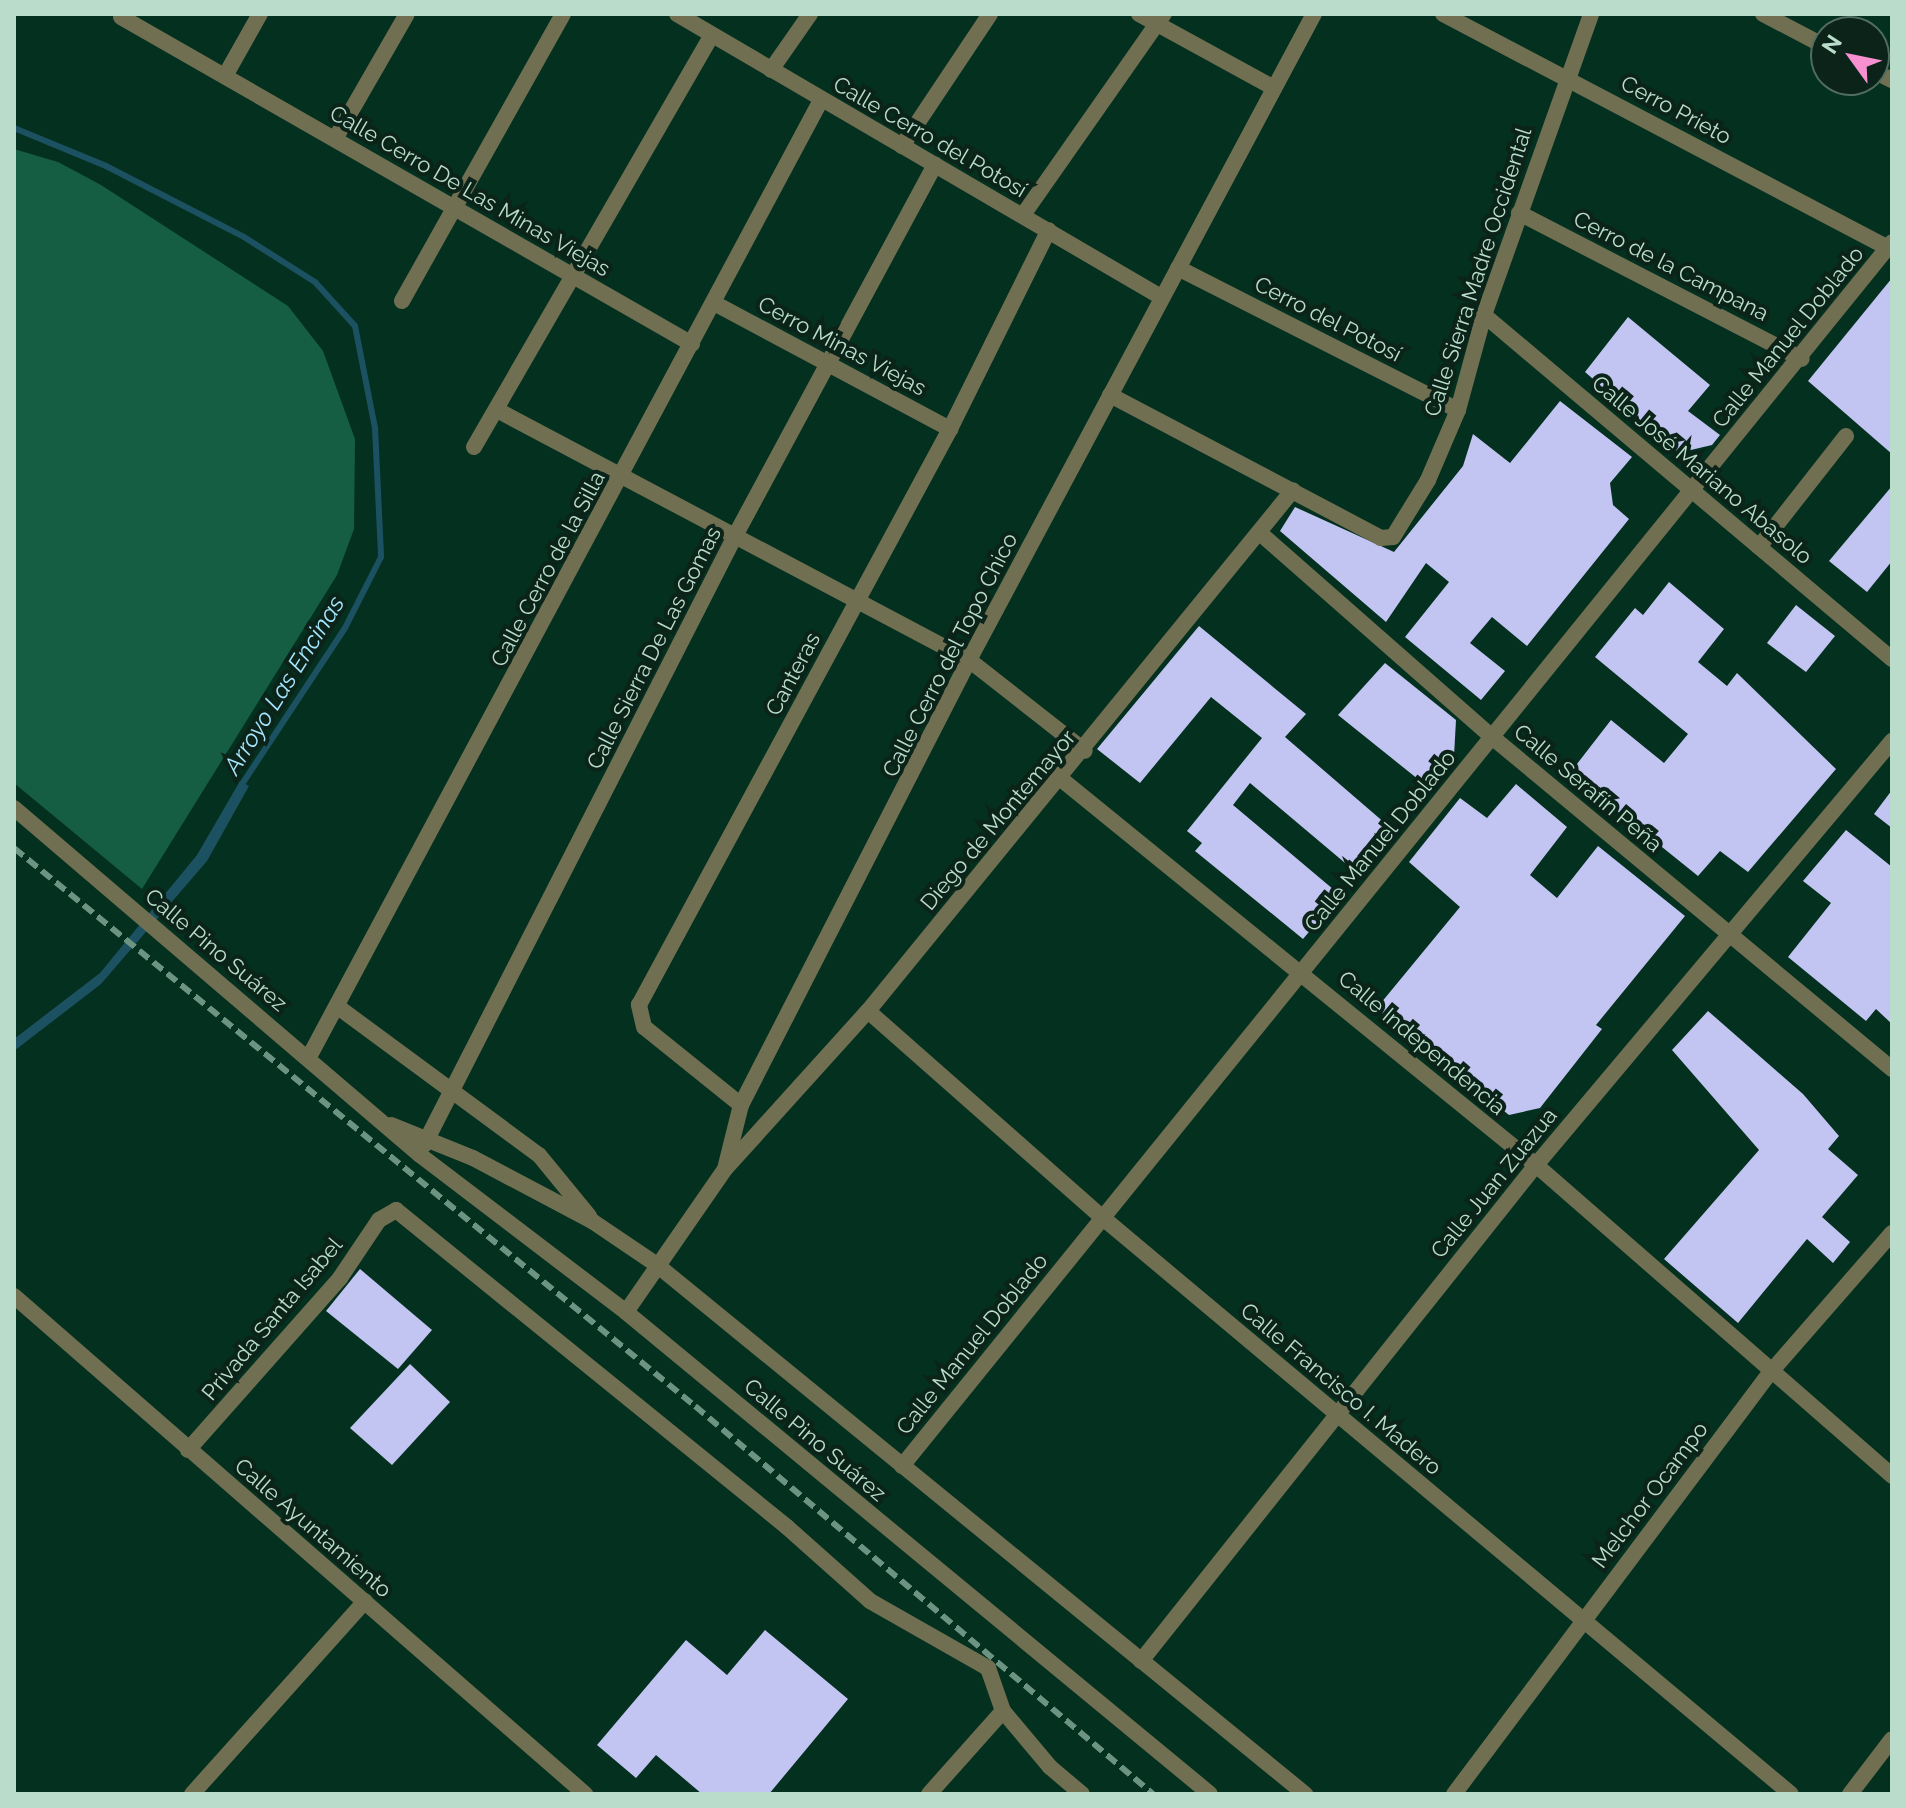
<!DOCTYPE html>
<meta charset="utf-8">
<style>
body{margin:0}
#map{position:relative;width:1906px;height:1808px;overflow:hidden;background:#04301f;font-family:Raleway,sans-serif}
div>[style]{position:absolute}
.green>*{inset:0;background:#165e43}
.water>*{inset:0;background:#1c5162}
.stream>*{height:6px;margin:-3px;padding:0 3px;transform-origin:3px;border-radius:3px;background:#1c5162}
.building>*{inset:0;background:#c2c4f1}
.street>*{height:16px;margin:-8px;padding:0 8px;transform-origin:8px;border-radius:8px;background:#716f52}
.rail>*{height:6px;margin-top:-3px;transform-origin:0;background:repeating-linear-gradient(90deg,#6d9482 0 12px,transparent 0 18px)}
span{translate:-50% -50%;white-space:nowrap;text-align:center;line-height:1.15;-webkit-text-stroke:8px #0b2319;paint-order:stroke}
.street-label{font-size:22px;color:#b9ddca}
.water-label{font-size:24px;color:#a5e6fe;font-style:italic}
.frame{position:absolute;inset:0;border:16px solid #b9ddca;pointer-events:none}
.north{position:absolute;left:1810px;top:16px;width:80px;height:80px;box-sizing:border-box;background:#0b2319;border:2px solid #516d60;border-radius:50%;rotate:303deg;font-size:22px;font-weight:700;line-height:32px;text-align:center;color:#b9ddca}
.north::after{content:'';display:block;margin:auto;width:28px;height:36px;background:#f690d0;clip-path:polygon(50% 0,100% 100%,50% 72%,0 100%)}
</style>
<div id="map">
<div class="green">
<div style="clip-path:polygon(14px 149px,58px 162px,101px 185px,288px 306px,323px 351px,355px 439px,354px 529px,337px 575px,142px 889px,14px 783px)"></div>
</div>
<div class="water">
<div style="clip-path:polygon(240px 781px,249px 786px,207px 861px,101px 984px,14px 1051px,14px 1039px,100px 973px,197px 855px)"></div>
</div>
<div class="stream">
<div style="left:14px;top:128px;width:100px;rotate:22.4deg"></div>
<div style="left:106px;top:166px;width:155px;rotate:27.2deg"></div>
<div style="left:244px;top:237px;width:84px;rotate:32.4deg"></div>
<div style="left:315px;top:282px;width:59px;rotate:47.7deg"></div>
<div style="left:355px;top:326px;width:104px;rotate:78.9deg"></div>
<div style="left:375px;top:428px;width:129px;rotate:87.3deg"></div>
<div style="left:381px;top:557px;width:80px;rotate:116.9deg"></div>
<div style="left:345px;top:628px;width:191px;rotate:123.4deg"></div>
</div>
<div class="building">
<div style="clip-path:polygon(1892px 278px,1892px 454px,1808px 381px)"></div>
<div style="clip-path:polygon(1628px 317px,1710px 385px,1688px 411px,1720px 435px,1712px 445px,1678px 453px,1585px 372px)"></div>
<div style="clip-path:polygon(1560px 401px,1632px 457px,1610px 483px,1613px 505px,1629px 519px,1527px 646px,1492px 617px,1470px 643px,1505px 671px,1481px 700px,1405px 637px,1449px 582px,1426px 563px,1386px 622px,1280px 531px,1295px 507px,1394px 552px,1463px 466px,1473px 434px,1510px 463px)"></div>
<div style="clip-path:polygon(1892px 486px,1892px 561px,1867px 592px,1829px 561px)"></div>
<div style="clip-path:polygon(1669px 582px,1724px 629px,1698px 662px,1727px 686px,1737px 673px,1836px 769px,1748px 872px,1720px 851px,1698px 876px,1570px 773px,1611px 720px,1664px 763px,1688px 734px,1595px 657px,1635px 608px,1643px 615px)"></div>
<div style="clip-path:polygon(1796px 605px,1835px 636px,1806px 672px,1767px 643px)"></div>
<div style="clip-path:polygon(1199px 626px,1306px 714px,1285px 737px,1386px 824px,1351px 868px,1250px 783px,1233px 805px,1340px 895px,1303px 939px,1195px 851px,1202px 843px,1187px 831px,1262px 738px,1211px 697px,1140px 783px,1097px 749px)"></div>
<div style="clip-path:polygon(1385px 663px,1456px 720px,1454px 756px,1429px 788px,1338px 715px)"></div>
<div style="clip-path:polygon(1516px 784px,1567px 827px,1530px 875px,1557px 898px,1598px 846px,1685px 916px,1596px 1025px,1602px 1029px,1540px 1108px,1509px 1115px,1376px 1009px,1460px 907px,1409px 862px,1460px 798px,1487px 818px)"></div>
<div style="clip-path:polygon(1892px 790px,1892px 828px,1874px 814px)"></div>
<div style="clip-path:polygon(1846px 830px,1892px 867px,1892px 1024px,1876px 1009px,1866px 1021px,1788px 957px,1831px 903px,1803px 881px)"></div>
<div style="clip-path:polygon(1708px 1011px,1803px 1094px,1839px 1136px,1828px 1149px,1858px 1175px,1822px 1217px,1850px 1242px,1833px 1263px,1807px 1239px,1738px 1323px,1664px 1259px,1759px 1150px,1672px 1050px)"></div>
<div style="clip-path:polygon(360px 1269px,432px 1330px,398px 1369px,326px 1311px)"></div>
<div style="clip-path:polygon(410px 1364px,450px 1402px,392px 1465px,350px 1428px)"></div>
<div style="clip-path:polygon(765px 1630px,848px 1699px,769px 1794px,702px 1794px,656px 1755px,636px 1778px,597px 1745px,686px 1640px,727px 1675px)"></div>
</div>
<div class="street">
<div style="left:677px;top:14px;width:561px;rotate:30.32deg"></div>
<div style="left:1139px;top:14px;width:154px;rotate:28.7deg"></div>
<div style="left:1443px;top:14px;width:507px;rotate:27.73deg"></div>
<div style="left:1763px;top:14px;width:71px;rotate:27.6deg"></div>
<div style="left:121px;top:17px;width:658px;rotate:29.8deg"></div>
<div style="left:771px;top:70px;width:68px;rotate:-55.1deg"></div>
<div style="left:1874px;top:71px;width:20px;rotate:27deg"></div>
<div style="left:225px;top:76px;width:71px;rotate:-60.6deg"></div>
<div style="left:335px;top:139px;width:144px;rotate:-60.1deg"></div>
<div style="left:902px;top:146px;width:159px;rotate:-56.3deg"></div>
<div style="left:1519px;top:213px;width:318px;rotate:27.3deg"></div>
<div style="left:1023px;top:215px;width:246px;rotate:-55deg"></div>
<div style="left:1178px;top:268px;width:314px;rotate:26.9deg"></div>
<div style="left:402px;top:301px;width:329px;rotate:-60.7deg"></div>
<div style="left:714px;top:303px;width:268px;rotate:28.1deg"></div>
<div style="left:1484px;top:315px;width:534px;rotate:40.14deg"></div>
<div style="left:1110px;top:395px;width:306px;rotate:27.8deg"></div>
<div style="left:1381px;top:538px;width:12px;rotate:-5deg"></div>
<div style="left:1393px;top:537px;width:67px;rotate:-58.4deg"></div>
<div style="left:1428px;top:480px;width:76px;rotate:-66.8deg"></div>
<div style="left:1458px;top:410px;width:98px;rotate:-74.7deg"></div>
<div style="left:1484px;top:315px;width:319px;rotate:-70.4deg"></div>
<div style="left:497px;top:410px;width:534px;rotate:27.91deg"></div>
<div style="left:969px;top:660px;width:147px;rotate:38.1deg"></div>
<div style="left:474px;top:447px;width:476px;rotate:-60deg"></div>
<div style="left:1261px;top:534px;width:308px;rotate:41.3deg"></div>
<div style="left:1492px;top:737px;width:520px;rotate:39.69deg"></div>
<div style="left:1759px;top:547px;width:141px;rotate:-51.9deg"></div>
<div style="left:1061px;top:779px;width:612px;rotate:39.1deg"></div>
<div style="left:1536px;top:1165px;width:473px;rotate:41.1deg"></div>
<div style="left:14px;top:808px;width:534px;rotate:40.52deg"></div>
<div style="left:420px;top:1155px;width:259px;rotate:37.3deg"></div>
<div style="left:626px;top:1312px;width:757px;rotate:39.53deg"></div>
<div style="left:338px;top:1007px;width:250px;rotate:36.4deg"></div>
<div style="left:539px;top:1155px;width:79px;rotate:50.7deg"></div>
<div style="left:868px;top:1011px;width:313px;rotate:41.4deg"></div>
<div style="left:1103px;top:1218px;width:897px;rotate:39.94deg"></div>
<div style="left:309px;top:1057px;width:1085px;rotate:-61.85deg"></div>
<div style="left:741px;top:1105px;width:124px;rotate:-141.2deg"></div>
<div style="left:644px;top:1027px;width:23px;rotate:-103deg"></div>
<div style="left:639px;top:1005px;width:655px;rotate:-61.63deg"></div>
<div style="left:950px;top:429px;width:222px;rotate:-63.6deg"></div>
<div style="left:391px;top:1125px;width:88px;rotate:21.9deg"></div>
<div style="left:473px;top:1158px;width:135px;rotate:27.9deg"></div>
<div style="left:592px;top:1221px;width:78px;rotate:34.1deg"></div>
<div style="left:657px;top:1265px;width:837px;rotate:39.23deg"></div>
<div style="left:424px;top:1145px;width:684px;rotate:-62.95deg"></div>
<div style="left:735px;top:536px;width:422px;rotate:-61.7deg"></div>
<div style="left:726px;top:1168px;width:212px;rotate:-47.9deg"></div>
<div style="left:868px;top:1011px;width:672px;rotate:-50.79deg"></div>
<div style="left:14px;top:1296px;width:758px;rotate:41.09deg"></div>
<div style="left:626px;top:1312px;width:174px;rotate:-55.3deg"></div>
<div style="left:725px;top:1169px;width:66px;rotate:-76deg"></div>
<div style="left:741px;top:1105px;width:500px;rotate:-62.87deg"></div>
<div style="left:969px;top:660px;width:732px;rotate:-61.9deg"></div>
<div style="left:188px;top:1450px;width:230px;rotate:-48.5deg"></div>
<div style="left:340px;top:1278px;width:70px;rotate:-56.1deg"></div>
<div style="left:379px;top:1220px;width:20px;rotate:-30deg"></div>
<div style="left:396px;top:1210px;width:503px;rotate:39.03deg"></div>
<div style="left:787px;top:1527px;width:111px;rotate:41.7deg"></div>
<div style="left:870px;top:1601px;width:136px;rotate:29.6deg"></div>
<div style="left:988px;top:1668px;width:46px;rotate:70.8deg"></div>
<div style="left:1003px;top:1711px;width:73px;rotate:50deg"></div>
<div style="left:1050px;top:1767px;width:42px;rotate:40.2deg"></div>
<div style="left:902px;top:1466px;width:1574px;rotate:-51.03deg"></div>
<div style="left:1141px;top:1661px;width:634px;rotate:-51.47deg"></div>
<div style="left:1536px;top:1165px;width:554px;rotate:-49.98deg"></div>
<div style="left:192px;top:1794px;width:259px;rotate:-48.1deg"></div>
<div style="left:929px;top:1794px;width:111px;rotate:-48.3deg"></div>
<div style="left:1454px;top:1794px;width:525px;rotate:-53.13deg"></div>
<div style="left:1769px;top:1374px;width:187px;rotate:-48.9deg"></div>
<div style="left:1850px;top:1794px;width:69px;rotate:-52.6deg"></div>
</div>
<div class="rail">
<div style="left:14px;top:848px;width:880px;rotate:39.33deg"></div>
<div style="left:695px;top:1406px;width:600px;rotate:40.27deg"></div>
</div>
<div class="street-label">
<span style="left:1676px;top:110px;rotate:28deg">Cerro Prieto</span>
<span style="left:930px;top:137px;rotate:30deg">Calle Cerro del Potosí</span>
<span style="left:470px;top:191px;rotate:30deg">Calle Cerro De Las Minas Viejas</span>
<span style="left:1671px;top:266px;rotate:27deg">Cerro de la Campana</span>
<span style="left:1478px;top:272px;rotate:-72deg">Calle Sierra Madre Occidental</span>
<span style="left:1328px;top:319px;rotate:27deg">Cerro del Potosí</span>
<span style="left:1788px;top:337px;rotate:-51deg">Calle Manuel Doblado</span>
<span style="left:842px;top:346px;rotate:28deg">Cerro Minas Viejas</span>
<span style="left:1702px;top:470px;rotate:40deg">Calle José Mariano Abasolo</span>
<span style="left:548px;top:569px;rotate:-62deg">Calle Cerro de la Silla</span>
<span style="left:654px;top:648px;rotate:-63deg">Calle Sierra De Las Gomas</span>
<span style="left:950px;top:655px;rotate:-63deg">Calle Cerro del Topo Chico</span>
<span style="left:793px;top:674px;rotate:-62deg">Canteras</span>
<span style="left:1588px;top:788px;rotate:40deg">Calle Serafín Peña</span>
<span style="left:998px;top:820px;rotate:-50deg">Diego de Montemayor</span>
<span style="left:1380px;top:841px;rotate:-51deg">Calle Manuel Doblado</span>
<span style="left:216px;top:950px;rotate:40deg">Calle Pino Suárez</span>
<span style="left:1422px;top:1043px;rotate:40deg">Calle Independencia</span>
<span style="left:1494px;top:1183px;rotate:-51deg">Calle Juan Zuazua</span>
<span style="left:272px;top:1319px;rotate:-50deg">Privada Santa Isabel</span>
<span style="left:972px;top:1344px;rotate:-51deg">Calle Manuel Doblado</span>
<span style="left:1341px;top:1389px;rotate:40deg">Calle Francisco I. Madero</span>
<span style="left:815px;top:1440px;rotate:40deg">Calle Pino Suárez</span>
<span style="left:1650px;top:1495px;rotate:-53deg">Melchor Ocampo</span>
<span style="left:313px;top:1528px;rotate:41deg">Calle Ayuntamiento</span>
</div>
<div class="water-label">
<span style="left:284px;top:685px;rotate:-58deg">Arroyo Las Encinas</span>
</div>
<div class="frame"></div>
<div class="north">N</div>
</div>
